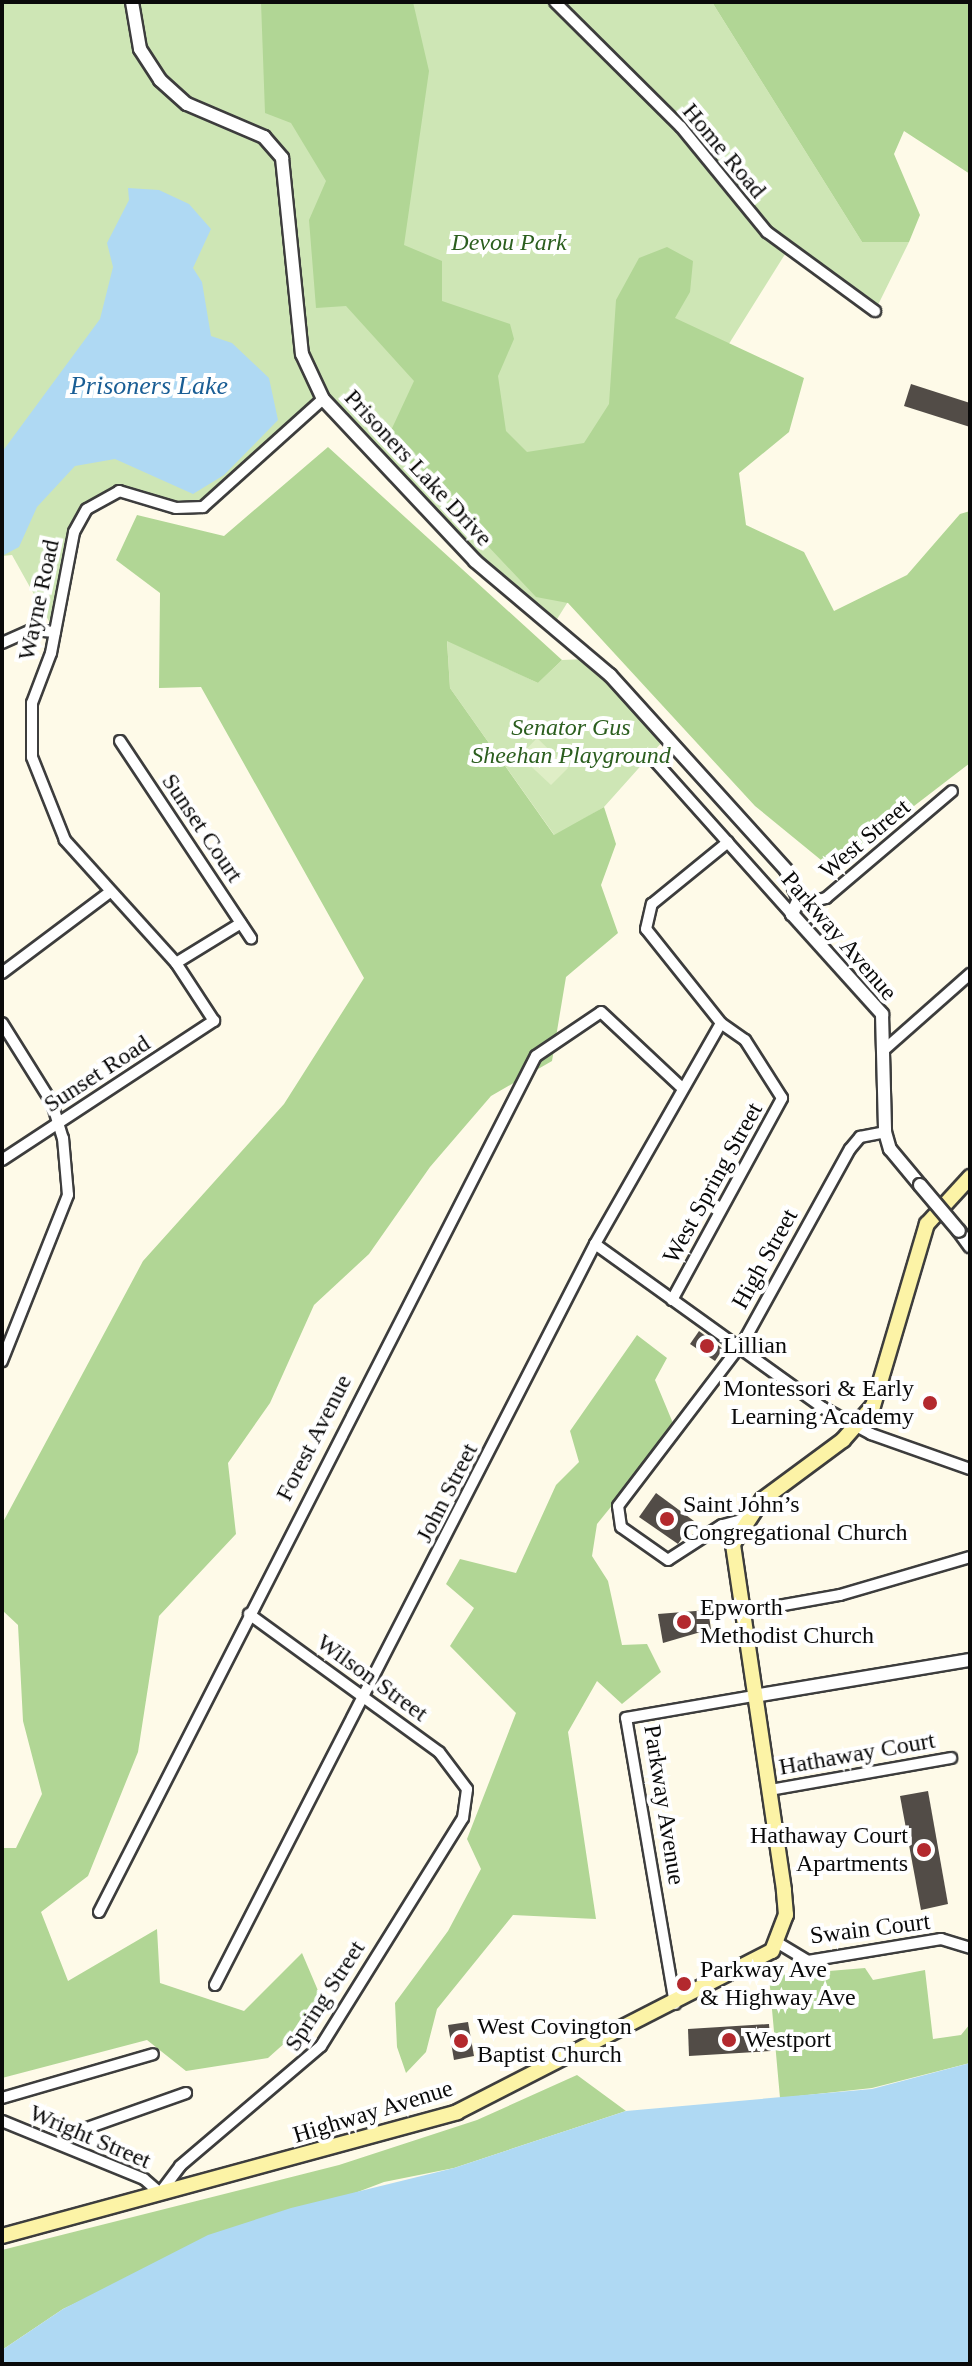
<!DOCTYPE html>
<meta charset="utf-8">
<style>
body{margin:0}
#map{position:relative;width:972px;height:2366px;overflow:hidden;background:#fefae8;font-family:Georgia,serif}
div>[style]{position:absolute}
.green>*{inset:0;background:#cee6b5}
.forest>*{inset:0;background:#b1d695}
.pitch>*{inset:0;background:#dfeec6}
.water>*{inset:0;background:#afd9f3}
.building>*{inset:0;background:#524c47}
.roads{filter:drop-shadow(2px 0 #3d3d3d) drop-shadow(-2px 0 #3d3d3d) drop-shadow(0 2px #3d3d3d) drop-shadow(0 -2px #3d3d3d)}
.minor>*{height:10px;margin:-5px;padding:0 5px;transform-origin:5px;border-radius:5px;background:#fff}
.tertiary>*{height:12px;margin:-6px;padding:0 6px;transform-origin:6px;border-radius:6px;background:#fff}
.secondary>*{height:14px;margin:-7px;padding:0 7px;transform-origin:7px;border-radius:7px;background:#fcf3a6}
.bridges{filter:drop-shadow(2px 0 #3d3d3d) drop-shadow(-2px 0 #3d3d3d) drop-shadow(0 2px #3d3d3d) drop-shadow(0 -2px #3d3d3d)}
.tertiary-bridge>*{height:12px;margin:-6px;padding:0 6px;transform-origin:6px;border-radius:6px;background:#fff}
.dots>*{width:22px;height:22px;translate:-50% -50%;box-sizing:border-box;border:4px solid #fff;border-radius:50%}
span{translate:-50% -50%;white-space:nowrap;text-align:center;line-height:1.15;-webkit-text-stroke:8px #fff;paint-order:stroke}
.street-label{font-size:24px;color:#0a0a0a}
.park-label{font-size:24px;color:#2b5e1e;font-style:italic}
.poi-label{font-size:24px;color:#0a0a0a}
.left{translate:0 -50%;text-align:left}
.right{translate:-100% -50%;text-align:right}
.water-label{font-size:26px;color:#1a5e95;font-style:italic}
.frame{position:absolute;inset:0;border:4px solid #0a0a0a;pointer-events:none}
</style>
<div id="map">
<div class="green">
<div style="clip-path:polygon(2px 2px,712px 2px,862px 242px,909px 242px,875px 311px,787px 251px,554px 624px,508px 591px,323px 400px,203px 507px,108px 493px,78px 522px,55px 632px,12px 555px,2px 556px)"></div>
<div style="clip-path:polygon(447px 640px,538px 683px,562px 660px,585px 659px,663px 741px,604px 807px,555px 836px,450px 688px)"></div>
</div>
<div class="forest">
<div style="clip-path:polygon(261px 2px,413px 2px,429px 71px,404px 245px,442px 261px,442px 301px,510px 324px,514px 339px,498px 376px,506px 431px,527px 452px,584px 443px,609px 404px,616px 300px,639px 258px,667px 247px,693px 261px,690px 292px,675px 318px,804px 378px,789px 432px,739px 473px,746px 525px,804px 552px,834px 611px,907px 575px,960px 514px,970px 511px,970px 763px,832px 869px,755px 806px,568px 603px,536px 597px,387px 439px,414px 381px,346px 306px,316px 308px,309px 220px,326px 181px,291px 123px,265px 113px)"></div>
<div style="clip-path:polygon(712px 2px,970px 2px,970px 174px,904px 131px,894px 154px,920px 215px,909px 242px,862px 242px)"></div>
<div style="clip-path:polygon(328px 447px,562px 660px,538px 683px,447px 641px,450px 688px,554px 835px,604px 807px,616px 844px,601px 885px,618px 933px,566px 977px,552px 1061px,491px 1096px,430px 1167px,369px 1254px,314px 1305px,270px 1403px,228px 1463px,236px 1534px,159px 1616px,138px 1752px,88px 1876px,41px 1912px,68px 1981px,157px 1929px,160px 1983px,244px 2011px,302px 1953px,325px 2007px,268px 2058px,186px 2071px,147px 2040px,2px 2078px,2px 1848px,16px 1848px,42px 1794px,23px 1721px,18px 1625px,2px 1610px,2px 1524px,143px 1261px,284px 1104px,364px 978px,201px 687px,159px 688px,160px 593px,116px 560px,137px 515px,224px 536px)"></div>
<div style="clip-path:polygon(637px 1335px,667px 1358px,655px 1380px,675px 1428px,597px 1524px,592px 1556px,608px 1581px,622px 1645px,647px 1644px,661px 1672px,622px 1704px,597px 1681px,568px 1732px,596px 1919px,513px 1915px,437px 2009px,426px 2052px,406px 2073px,397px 2047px,395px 2003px,448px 1931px,481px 1869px,467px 1839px,516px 1713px,450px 1646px,474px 1608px,446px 1584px,460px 1559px,516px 1573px,556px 1485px,579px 1462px,570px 1431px)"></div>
<div style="clip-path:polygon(865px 1968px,873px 1980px,925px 1970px,933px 2039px,961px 2035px,970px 2024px,970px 2063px,872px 2088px,780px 2098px,769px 1976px)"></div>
<div style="clip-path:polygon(577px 2075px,626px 2111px,454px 2168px,384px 2182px,128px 2279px,63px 2309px,2px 2350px,2px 2250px,339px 2165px,477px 2120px)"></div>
</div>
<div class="pitch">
<div style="clip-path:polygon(537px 738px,568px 768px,551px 785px,520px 756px)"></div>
</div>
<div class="water">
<div style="clip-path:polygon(128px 188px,159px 190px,189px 204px,211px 229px,193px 268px,202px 282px,211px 336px,232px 343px,269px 378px,278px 420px,224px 475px,193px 494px,115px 459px,75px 466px,37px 507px,19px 547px,2px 556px,2px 452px,100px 319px,113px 267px,107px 243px,129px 200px)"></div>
<div style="clip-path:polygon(970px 2063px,970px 2364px,2px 2364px,2px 2350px,63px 2309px,208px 2235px,291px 2208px,454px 2168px,626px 2111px,872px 2089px)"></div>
</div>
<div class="building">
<div style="clip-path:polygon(911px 384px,970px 403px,970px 427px,904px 406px)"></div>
<div style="clip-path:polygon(699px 1331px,723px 1349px,715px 1361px,690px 1344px)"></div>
<div style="clip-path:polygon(656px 1493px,694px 1521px,678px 1544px,639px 1517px)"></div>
<div style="clip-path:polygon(708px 1610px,711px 1629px,663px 1643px,658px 1614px)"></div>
<div style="clip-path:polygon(928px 1791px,948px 1904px,921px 1910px,900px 1796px)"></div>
<div style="clip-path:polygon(468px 2022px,474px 2056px,454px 2060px,448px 2025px)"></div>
<div style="clip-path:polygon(769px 2024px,771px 2051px,689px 2056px,688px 2029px)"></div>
</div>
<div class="roads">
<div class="minor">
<div style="left:555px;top:2px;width:177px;rotate:44.8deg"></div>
<div style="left:681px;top:127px;width:136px;rotate:50.7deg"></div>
<div style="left:767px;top:232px;width:134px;rotate:36.2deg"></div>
<div style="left:2px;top:643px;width:32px;rotate:-24deg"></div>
<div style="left:31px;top:630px;width:24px;rotate:5deg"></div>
<div style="left:120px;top:741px;width:237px;rotate:56.4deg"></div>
<div style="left:655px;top:761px;width:205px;rotate:48.2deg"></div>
<div style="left:798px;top:905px;width:29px;rotate:-14deg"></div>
<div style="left:826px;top:898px;width:165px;rotate:-40.3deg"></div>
<div style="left:176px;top:963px;width:76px;rotate:-31.6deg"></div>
<div style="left:2px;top:973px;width:135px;rotate:-36.9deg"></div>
<div style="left:2px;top:1023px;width:94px;rotate:58deg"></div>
<div style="left:52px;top:1103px;width:37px;rotate:73deg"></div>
<div style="left:63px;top:1138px;width:57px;rotate:85deg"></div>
<div style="left:68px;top:1195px;width:179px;rotate:111.7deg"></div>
<div style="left:884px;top:1050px;width:115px;rotate:-41.5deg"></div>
<div style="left:2px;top:1160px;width:254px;rotate:-33.3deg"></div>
<div style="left:214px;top:1021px;width:69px;rotate:-123.2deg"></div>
<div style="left:176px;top:963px;width:166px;rotate:-132.1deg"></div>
<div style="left:65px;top:840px;width:89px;rotate:-111.7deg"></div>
<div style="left:32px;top:757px;width:54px;rotate:-90deg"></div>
<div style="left:32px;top:703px;width:53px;rotate:-69.2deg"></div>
<div style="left:51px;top:653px;width:123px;rotate:-79.2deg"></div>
<div style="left:74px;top:532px;width:26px;rotate:-61deg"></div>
<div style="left:87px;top:509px;width:37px;rotate:-29deg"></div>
<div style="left:119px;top:491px;width:59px;rotate:16.6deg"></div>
<div style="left:176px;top:508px;width:27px;rotate:-2deg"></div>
<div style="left:203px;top:507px;width:161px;rotate:-42deg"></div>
<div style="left:595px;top:1244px;width:281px;rotate:35.7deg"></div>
<div style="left:823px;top:1408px;width:55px;rotate:28.4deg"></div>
<div style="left:871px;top:1434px;width:105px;rotate:19.5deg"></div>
<div style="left:672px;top:1300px;width:230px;rotate:-61.4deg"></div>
<div style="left:782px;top:1098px;width:69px;rotate:-122.5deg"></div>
<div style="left:745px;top:1040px;width:29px;rotate:-145deg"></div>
<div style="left:721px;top:1023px;width:120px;rotate:-128.6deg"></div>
<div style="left:646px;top:929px;width:26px;rotate:-77deg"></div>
<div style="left:652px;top:904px;width:98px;rotate:-39.2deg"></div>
<div style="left:745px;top:1519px;width:24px;rotate:165deg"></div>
<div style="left:722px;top:1525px;width:64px;rotate:147.1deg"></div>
<div style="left:668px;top:1560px;width:57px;rotate:-144.9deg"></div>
<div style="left:621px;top:1527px;width:21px;rotate:-98deg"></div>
<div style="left:618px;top:1506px;width:210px;rotate:-52.7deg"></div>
<div style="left:745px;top:1339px;width:217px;rotate:-61.1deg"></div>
<div style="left:850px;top:1149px;width:16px;rotate:-50deg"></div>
<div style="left:860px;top:1137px;width:25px;rotate:-11deg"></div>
<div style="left:739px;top:1613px;width:103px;rotate:-10.1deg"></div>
<div style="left:840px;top:1595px;width:135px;rotate:-16.3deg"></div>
<div style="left:770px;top:1790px;width:184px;rotate:-10deg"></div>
<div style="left:99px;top:1912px;width:961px;rotate:-62.96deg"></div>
<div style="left:536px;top:1056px;width:78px;rotate:-34.1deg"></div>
<div style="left:601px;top:1012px;width:108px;rotate:43.1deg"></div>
<div style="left:778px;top:1943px;width:35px;rotate:31deg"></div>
<div style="left:808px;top:1961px;width:135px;rotate:-9.4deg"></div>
<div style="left:941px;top:1939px;width:30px;rotate:17deg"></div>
<div style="left:215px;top:1985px;width:833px;rotate:-62.85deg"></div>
<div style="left:595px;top:1244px;width:254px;rotate:-60.3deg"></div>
<div style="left:675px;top:2004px;width:290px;rotate:-99.7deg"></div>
<div style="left:626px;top:1718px;width:130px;rotate:-9.8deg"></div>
<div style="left:2px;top:2098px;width:157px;rotate:-16.2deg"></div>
<div style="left:2px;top:2121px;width:153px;rotate:22.2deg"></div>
<div style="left:144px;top:2179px;width:21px;rotate:41deg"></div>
<div style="left:160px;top:2193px;width:34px;rotate:-53deg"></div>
<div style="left:180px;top:2166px;width:185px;rotate:-40.4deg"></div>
<div style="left:321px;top:2046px;width:269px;rotate:-58.1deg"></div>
<div style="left:463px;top:1818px;width:29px;rotate:-82deg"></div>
<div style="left:467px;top:1789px;width:46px;rotate:-127.1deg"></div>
<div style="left:439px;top:1752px;width:235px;rotate:-144deg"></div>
<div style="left:59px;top:2144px;width:18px;rotate:-38deg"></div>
<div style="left:73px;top:2133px;width:120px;rotate:-19.5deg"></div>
</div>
<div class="tertiary">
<div style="left:132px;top:2px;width:48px;rotate:80.3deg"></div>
<div style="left:140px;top:49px;width:37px;rotate:57deg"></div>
<div style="left:160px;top:80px;width:36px;rotate:42deg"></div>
<div style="left:187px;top:104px;width:84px;rotate:23.2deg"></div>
<div style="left:264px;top:137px;width:28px;rotate:49deg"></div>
<div style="left:282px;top:158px;width:197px;rotate:84.2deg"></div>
<div style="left:302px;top:354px;width:50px;rotate:65deg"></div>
<div style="left:323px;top:399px;width:222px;rotate:46.8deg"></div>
<div style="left:475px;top:561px;width:177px;rotate:40.2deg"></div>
<div style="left:610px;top:675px;width:263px;rotate:47.9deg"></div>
<div style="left:786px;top:870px;width:32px;rotate:66deg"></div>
<div style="left:799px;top:899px;width:17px;rotate:115deg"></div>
<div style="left:792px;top:914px;width:135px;rotate:48deg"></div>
<div style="left:882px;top:1014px;width:118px;rotate:88.5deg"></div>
<div style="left:885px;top:1132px;width:18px;rotate:74deg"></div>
<div style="left:890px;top:1149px;width:47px;rotate:50.2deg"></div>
<div style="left:959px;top:1231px;width:19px;rotate:54deg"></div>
<div style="left:754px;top:1696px;width:219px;rotate:-9.5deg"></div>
</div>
<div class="secondary">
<div style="left:2px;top:2236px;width:472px;rotate:-15.2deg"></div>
<div style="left:457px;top:2112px;width:354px;rotate:-27.1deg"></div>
<div style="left:772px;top:1951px;width:39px;rotate:-69deg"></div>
<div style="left:786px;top:1915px;width:25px;rotate:-95deg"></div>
<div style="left:784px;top:1890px;width:350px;rotate:-98.4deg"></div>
<div style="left:733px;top:1544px;width:53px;rotate:-56.6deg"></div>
<div style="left:762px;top:1500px;width:101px;rotate:-36.5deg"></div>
<div style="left:843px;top:1440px;width:45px;rotate:-48.6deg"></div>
<div style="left:873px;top:1406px;width:190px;rotate:-73.5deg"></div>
<div style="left:927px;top:1224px;width:64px;rotate:-47.5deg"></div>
</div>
</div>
<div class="bridges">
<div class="tertiary-bridge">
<div style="left:920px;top:1185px;width:60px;rotate:49.7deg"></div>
</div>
</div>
<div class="dots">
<div style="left:707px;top:1346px;background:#b3292e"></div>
<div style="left:930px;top:1403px;background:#b3292e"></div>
<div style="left:667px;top:1519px;background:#b3292e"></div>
<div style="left:684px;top:1622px;background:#b3292e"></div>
<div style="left:924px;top:1850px;background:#b3292e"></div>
<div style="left:684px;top:1984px;background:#b3292e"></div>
<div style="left:729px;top:2040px;background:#b3292e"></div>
<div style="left:461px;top:2041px;background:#b3292e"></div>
</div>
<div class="street-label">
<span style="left:724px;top:151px;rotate:50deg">Home Road</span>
<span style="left:418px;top:468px;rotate:47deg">Prisoners Lake Drive</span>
<span style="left:39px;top:600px;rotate:-78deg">Wayne Road</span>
<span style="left:202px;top:828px;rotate:56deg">Sunset Court</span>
<span style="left:865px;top:839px;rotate:-40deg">West Street</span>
<span style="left:839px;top:936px;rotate:49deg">Parkway Avenue</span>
<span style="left:97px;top:1074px;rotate:-33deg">Sunset Road</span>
<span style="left:713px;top:1183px;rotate:-61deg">West Spring Street</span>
<span style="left:765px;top:1259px;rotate:-61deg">High Street</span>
<span style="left:314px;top:1438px;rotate:-63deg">Forest Avenue</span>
<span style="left:447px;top:1493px;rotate:-63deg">John Street</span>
<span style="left:372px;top:1678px;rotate:36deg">Wilson Street</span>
<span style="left:857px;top:1754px;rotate:-10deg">Hathaway Court</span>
<span style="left:664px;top:1805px;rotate:81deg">Parkway Avenue</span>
<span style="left:870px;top:1929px;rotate:-7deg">Swain Court</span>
<span style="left:325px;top:1996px;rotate:-57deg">Spring Street</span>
<span style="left:373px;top:2112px;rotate:-17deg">Highway Avenue</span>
<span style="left:90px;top:2137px;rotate:23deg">Wright Street</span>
</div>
<div class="park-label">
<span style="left:509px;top:243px">Devou Park</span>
<span style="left:571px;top:742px">Senator Gus<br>Sheehan Playground</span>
</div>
<div class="poi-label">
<span class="left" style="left:723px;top:1346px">Lillian</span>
<span class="right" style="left:914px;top:1403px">Montessori &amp; Early<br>Learning Academy</span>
<span class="left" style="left:683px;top:1519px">Saint John’s<br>Congregational Church</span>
<span class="left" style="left:700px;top:1622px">Epworth<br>Methodist Church</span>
<span class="right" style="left:908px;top:1850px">Hathaway Court<br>Apartments</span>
<span class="left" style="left:700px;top:1984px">Parkway Ave<br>&amp; Highway Ave</span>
<span class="left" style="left:477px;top:2041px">West Covington<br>Baptist Church</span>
<span class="left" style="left:745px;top:2040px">Westport</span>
</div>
<div class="water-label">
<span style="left:149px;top:386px">Prisoners Lake</span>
</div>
<div class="frame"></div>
</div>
